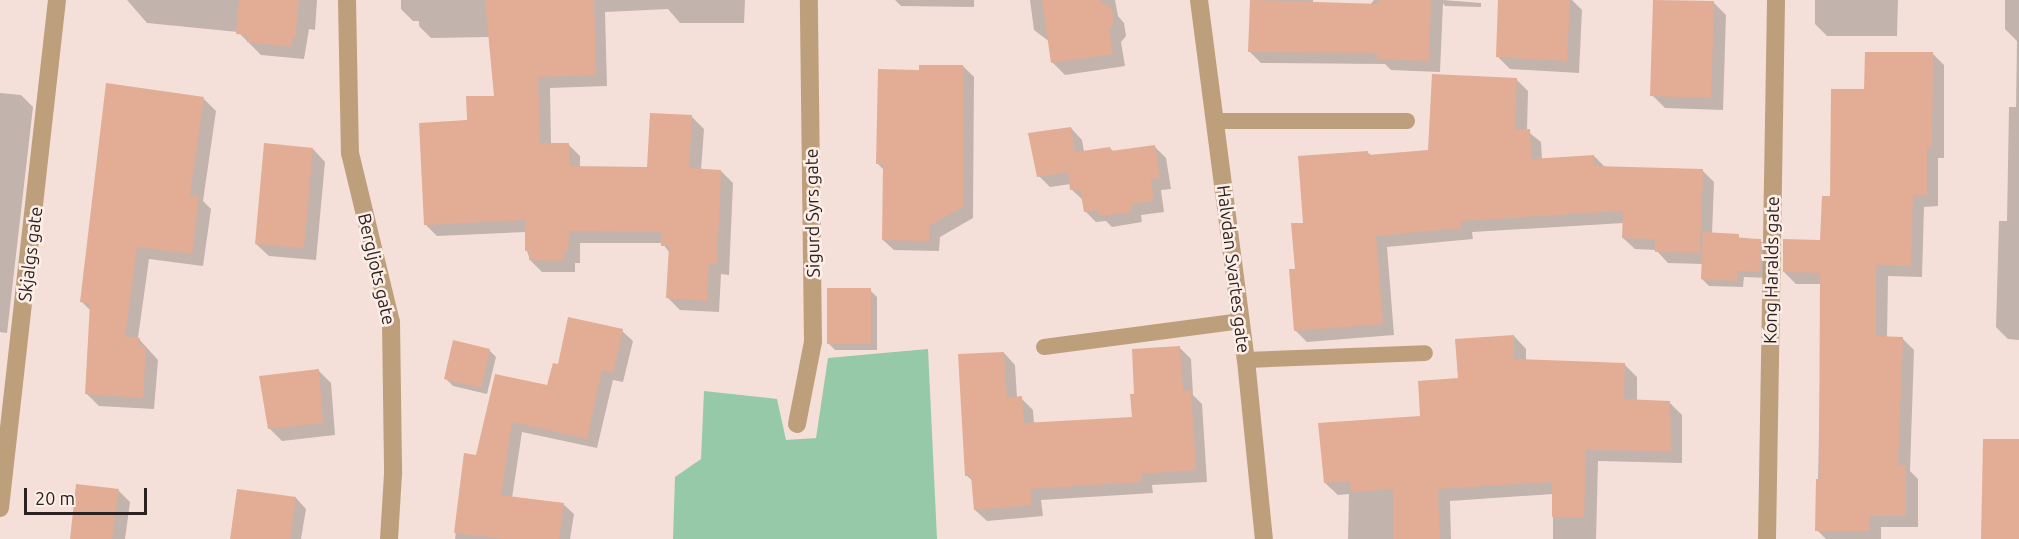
<!DOCTYPE html>
<style>
body{margin:0}
#map{position:relative;width:2019px;height:539px;overflow:hidden;background:#f4e0d9;font-family:Ubuntu,sans-serif}
div>[style]{position:absolute}
.green>*{inset:0;background:#95c9a8}
.shadow>*{inset:0;background:#0003}
.building>*{inset:0;background:#e3ac95}
.lane>*{height:16px;margin:-8px;padding:0 8px;transform-origin:8px;border-radius:8px;background:#bd9f7c}
.street>*{height:18px;margin:-9px;padding:0 9px;transform-origin:9px;border-radius:9px;background:#bd9f7c}
span{translate:-50% -50%;white-space:nowrap;text-align:center;line-height:1.15;-webkit-text-stroke:5px #feeee8;paint-order:stroke}
.street-label{font-size:18px;color:#2a2220}
.scale{position:absolute;left:24px;top:488px;width:123px;height:27px;box-sizing:border-box;border:3px solid #2a2220;border-top:0;padding-left:8px;font-size:18px;line-height:21px;white-space:nowrap;color:#2a2220;-webkit-text-stroke:4px #feeee8;paint-order:stroke}
</style>
<div id="map">
<div class="green">
<div style="clip-path:polygon(928px 349px,937px 539px,673px 539px,675px 477px,701px 459px,704px 391px,777px 399px,786px 440px,816px 438px,828px 358px)"></div>
</div>
<div class="shadow">
<div style="clip-path:polygon(127px 0,317px 0,315px 30px,309px 29px,304px 59px,261px 55px,238px 32px,147px 23px)"></div>
<div style="clip-path:polygon(401px 0,745px 0,744px 23px,680px 23px,668px 9px,605px 12px,607px 86px,550px 88px,551px 144px,568px 144px,580px 156px,580px 168px,648px 168px,692px 117px,704px 129px,701px 170px,721px 171px,733px 183px,729px 275px,721px 274px,719px 312px,680px 310px,668px 298px,670px 253px,662px 243px,580px 243px,580px 263px,575px 263px,575px 272px,542px 272px,530px 260px,527px 251px,527px 232px,437px 236px,425px 224px,495px 98px,490px 37px,431px 38px,419px 26px,419px 21px,413px 21px,401px 9px)"></div>
<div style="clip-path:polygon(895px 0,974px 0,974px 7px,901px 6px)"></div>
<div style="clip-path:polygon(1030px 0,1115px 0,1118px 16px,1124px 23px,1126px 36px,1121px 42px,1125px 66px,1065px 75px,1052px 62px,1050px 42px,1034px 30px)"></div>
<div style="clip-path:polygon(1251px 0,1313px 0,1313px 4px,1369px 6px,1374px 0,1443px 0,1481px 3px,1481px 7px,1445px 6px,1443px 3px,1440px 72px,1391px 70px,1385px 64px,1261px 63px,1249px 51px)"></div>
<div style="clip-path:polygon(1500px 0,1572px 0,1582px 10px,1579px 73px,1510px 69px,1498px 57px)"></div>
<div style="clip-path:polygon(1815px 0,1898px 0,1897px 36px,1827px 36px,1815px 24px)"></div>
<div style="clip-path:polygon(2005px 0,2019px 0,2019px 340px,2008px 339px,1996px 327px,1999px 221px,2007px 221px,2009px 107px,2016px 107px,2017px 41px,2005px 29px)"></div>
<div style="clip-path:polygon(1713px 2px,1726px 15px,1723px 110px,1665px 108px,1652px 95px)"></div>
<div style="clip-path:polygon(1932px 53px,1944px 65px,1944px 158px,1938px 158px,1938px 206px,1924px 207px,1922px 277px,1888px 276px,1887px 338px,1902px 338px,1914px 350px,1910px 471px,1918px 479px,1918px 527px,1881px 527px,1881px 539px,1826px 539px,1817px 530px,1822px 284px,1796px 284px,1784px 272px,1822px 242px,1832px 198px,1866px 91px)"></div>
<div style="clip-path:polygon(963px 66px,974px 77px,973px 218px,940px 237px,939px 251px,894px 250px,883px 240px,884px 170px,878px 164px,921px 71px)"></div>
<div style="clip-path:polygon(1517px 80px,1528px 91px,1527px 131px,1541px 142px,1542px 160px,1594px 156px,1605px 167px,1702px 170px,1714px 182px,1712px 234px,1760px 240px,1767px 247px,1766px 278px,1744px 277px,1743px 287px,1709px 286px,1702px 279px,1703px 264px,1668px 263px,1656px 250px,1635px 249px,1623px 238px,1624px 223px,1472px 232px,1473px 239px,1387px 247px,1394px 335px,1307px 342px,1295px 330px,1297px 270px,1305px 224px,1367px 152px,1372px 156px,1430px 151px)"></div>
<div style="clip-path:polygon(0 93px,21px 95px,33px 107px,7px 333px,0 332px)"></div>
<div style="clip-path:polygon(204px 99px,216px 111px,203px 201px,211px 209px,203px 266px,149px 259px,138px 338px,158px 360px,154px 409px,99px 406px,87px 394px,91px 311px,81px 301px)"></div>
<div style="clip-path:polygon(1071px 128px,1082px 140px,1084px 152px,1110px 148px,1114px 152px,1155px 147px,1166px 158px,1171px 189px,1161px 190px,1164px 212px,1141px 215px,1142px 222px,1112px 227px,1106px 221px,1096px 222px,1085px 211px,1084px 201px,1072px 190px,1071px 184px,1050px 187px,1039px 176px)"></div>
<div style="clip-path:polygon(313px 149px,325px 162px,316px 260px,269px 256px,256px 244px)"></div>
<div style="clip-path:polygon(870px 290px,877px 297px,877px 350px,835px 350px,828px 343px)"></div>
<div style="clip-path:polygon(622px 331px,633px 341px,623px 382px,613px 380px,597px 448px,522px 432px,512px 498px,563px 504px,574px 514px,570px 539px,455px 539px,466px 454px,477px 456px,496px 375px,548px 387px,560px 366px)"></div>
<div style="clip-path:polygon(1514px 336px,1526px 349px,1526px 361px,1625px 365px,1637px 377px,1637px 401px,1669px 402px,1682px 415px,1682px 463px,1598px 461px,1596px 539px,1553px 539px,1553px 494px,1450px 501px,1451px 539px,1348px 539px,1349px 494px,1338px 495px,1325px 483px,1422px 418px,1459px 379px)"></div>
<div style="clip-path:polygon(1180px 348px,1191px 359px,1193px 395px,1202px 404px,1207px 482px,1152px 485px,1153px 493px,1041px 500px,1043px 516px,987px 521px,975px 510px,973px 481px,967px 476px,1004px 353px,1015px 365px,1017px 398px,1021px 398px,1033px 410px,1034px 424px,1134px 418px,1136px 396px)"></div>
<div style="clip-path:polygon(489px 350px,496px 357px,487px 394px,453px 386px,446px 379px)"></div>
<div style="clip-path:polygon(318px 370px,331px 383px,335px 435px,282px 441px,269px 428px)"></div>
<div style="clip-path:polygon(119px 491px,130px 502px,125px 539px,71px 539px)"></div>
<div style="clip-path:polygon(296px 498px,306px 509px,301px 539px,236px 539px)"></div>
</div>
<div class="building">
<div style="clip-path:polygon(239px 0,299px 0,295px 39px,292px 38px,292px 47px,247px 42px,248px 35px,236px 34px)"></div>
<div style="clip-path:polygon(485px 0,594px 0,596px 75px,538px 77px,540px 143px,569px 143px,569px 166px,647px 167px,650px 113px,692px 115px,689px 168px,721px 170px,717px 264px,709px 263px,707px 301px,666px 298px,669px 246px,661px 246px,661px 232px,569px 231px,568px 251px,564px 251px,564px 261px,529px 260px,529px 251px,525px 251px,525px 220px,424px 225px,419px 123px,467px 120px,466px 96px,494px 96px)"></div>
<div style="clip-path:polygon(1042px 0,1098px 0,1112px 8px,1114px 23px,1109px 29px,1113px 54px,1051px 63px)"></div>
<div style="clip-path:polygon(1250px 0,1379px 4px,1379px 0,1431px 0,1429px 61px,1377px 59px,1377px 53px,1248px 52px)"></div>
<div style="clip-path:polygon(1498px 0,1570px 0,1567px 61px,1496px 57px)"></div>
<div style="clip-path:polygon(1653px 0,1714px 1px,1711px 98px,1650px 96px)"></div>
<div style="clip-path:polygon(1865px 52px,1933px 52px,1932px 147px,1927px 147px,1927px 195px,1913px 195px,1911px 266px,1876px 265px,1876px 336px,1903px 337px,1898px 465px,1906px 465px,1906px 516px,1870px 516px,1870px 531px,1815px 531px,1816px 479px,1819px 479px,1820px 273px,1783px 272px,1783px 239px,1820px 240px,1822px 196px,1830px 196px,1831px 89px,1864px 89px)"></div>
<div style="clip-path:polygon(919px 65px,963px 65px,963px 207px,929px 226px,929px 241px,882px 240px,883px 164px,876px 164px,878px 69px,919px 70px)"></div>
<div style="clip-path:polygon(1432px 74px,1517px 78px,1515px 130px,1530px 129px,1531px 159px,1594px 155px,1595px 166px,1703px 169px,1700px 253px,1655px 252px,1655px 239px,1622px 238px,1623px 211px,1461px 221px,1462px 228px,1376px 236px,1383px 324px,1294px 331px,1289px 269px,1295px 269px,1291px 223px,1303px 223px,1298px 156px,1368px 151px,1368px 155px,1428px 150px)"></div>
<div style="clip-path:polygon(106px 83px,204px 97px,190px 195px,199px 196px,192px 254px,137px 247px,125px 337px,140px 338px,139px 346px,146px 347px,143px 398px,85px 394px,90px 303px,80px 302px)"></div>
<div style="clip-path:polygon(1071px 127px,1075px 152px,1110px 147px,1111px 151px,1155px 145px,1160px 178px,1151px 179px,1154px 201px,1131px 204px,1132px 212px,1100px 216px,1098px 210px,1084px 212px,1080px 189px,1070px 190px,1068px 172px,1037px 177px,1028px 133px)"></div>
<div style="clip-path:polygon(264px 143px,313px 148px,304px 248px,255px 244px)"></div>
<div style="clip-path:polygon(1703px 232px,1739px 234px,1739px 238px,1761px 239px,1760px 272px,1737px 271px,1737px 281px,1701px 279px)"></div>
<div style="clip-path:polygon(827px 288px,871px 288px,871px 344px,827px 344px)"></div>
<div style="clip-path:polygon(568px 317px,623px 329px,613px 373px,602px 370px,587px 439px,512px 422px,501px 495px,564px 503px,559px 539px,505px 539px,454px 533px,464px 453px,476px 455px,495px 374px,547px 385px,553px 363px,558px 364px)"></div>
<div style="clip-path:polygon(1514px 335px,1514px 359px,1625px 363px,1624px 399px,1670px 401px,1671px 451px,1586px 450px,1584px 518px,1552px 517px,1552px 482px,1438px 489px,1440px 539px,1393px 539px,1393px 489px,1351px 492px,1350px 481px,1324px 483px,1318px 423px,1420px 416px,1418px 381px,1458px 378px,1455px 339px)"></div>
<div style="clip-path:polygon(453px 340px,490px 349px,481px 388px,444px 379px)"></div>
<div style="clip-path:polygon(1180px 346px,1183px 391px,1191px 390px,1196px 470px,1141px 474px,1142px 482px,1030px 489px,1032px 505px,974px 510px,971px 476px,965px 476px,958px 354px,1004px 352px,1007px 398px,1022px 396px,1024px 423px,1132px 417px,1130px 394px,1134px 394px,1132px 349px)"></div>
<div style="clip-path:polygon(319px 369px,323px 423px,268px 429px,259px 376px)"></div>
<div style="clip-path:polygon(1983px 439px,2019px 439px,2019px 539px,1981px 539px)"></div>
<div style="clip-path:polygon(76px 484px,119px 489px,112px 539px,70px 539px)"></div>
<div style="clip-path:polygon(237px 489px,296px 497px,290px 539px,230px 539px)"></div>
</div>
<div class="lane">
<div style="left:1216px;top:121px;width:191px"></div>
<div style="left:1044px;top:347px;width:199px;rotate:-7.5deg"></div>
<div style="left:1246px;top:360px;width:179px;rotate:-2.2deg"></div>
</div>
<div class="street">
<div style="left:347px;top:0;width:153px;rotate:88.9deg"></div>
<div style="left:350px;top:153px;width:174px;rotate:76.4deg"></div>
<div style="left:391px;top:322px;width:152px;rotate:89.2deg"></div>
<div style="left:393px;top:474px;width:65px;rotate:93.5deg"></div>
<div style="left:1199px;top:0;width:363px;rotate:82.6deg"></div>
<div style="left:1246px;top:360px;width:180px;rotate:84.3deg"></div>
<div style="left:797px;top:424px;width:84px;rotate:-79deg"></div>
<div style="left:813px;top:342px;width:342px;rotate:-90.7deg"></div>
<div style="left:0;top:508px;width:511px;rotate:-83.6deg"></div>
<div style="left:1767px;top:539px;width:539px;rotate:-89.04deg"></div>
</div>
<div class="street-label">
<span style="left:812px;top:213px;rotate:-91deg">Sigurd Syrs gate</span>
<span style="left:30px;top:254px;rotate:-83deg">Skjalgs gate</span>
<span style="left:377px;top:269px;rotate:77deg">Bergljots gate</span>
<span style="left:1234px;top:269px;rotate:83deg">Halvdan Svartes gate</span>
<span style="left:1771px;top:270px;rotate:-89deg">Kong Haralds gate</span>
</div>
<div class="scale">20 m</div>
</div>
